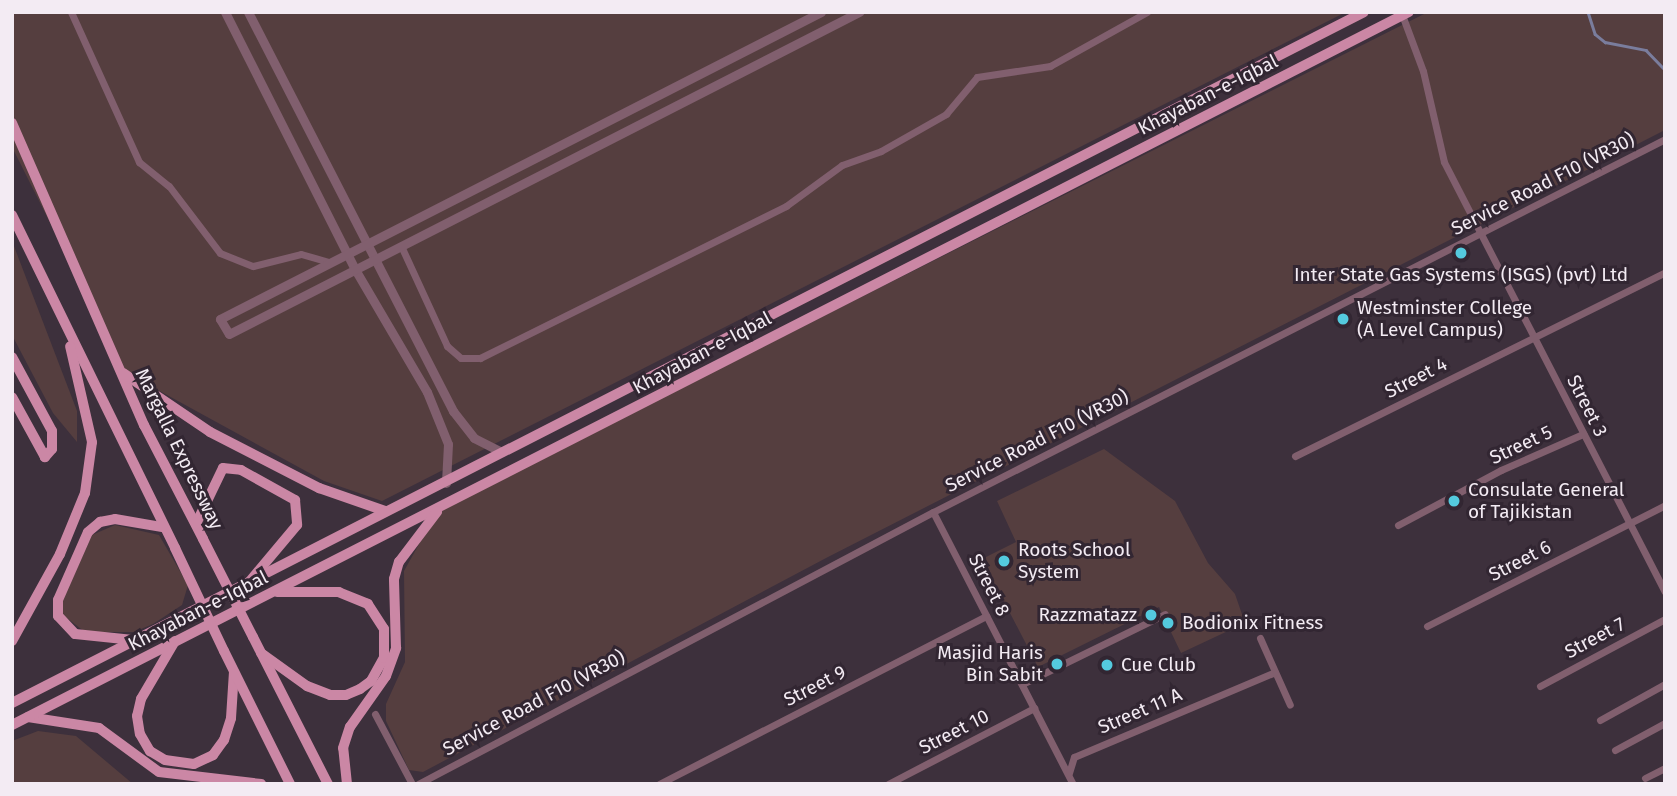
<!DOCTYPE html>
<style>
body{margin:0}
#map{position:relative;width:1677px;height:796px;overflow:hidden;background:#3d303c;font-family:"Fira Sans",sans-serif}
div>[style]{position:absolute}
.green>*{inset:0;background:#553e3f}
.stream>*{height:2.5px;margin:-1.25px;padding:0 1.25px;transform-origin:1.25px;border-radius:1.25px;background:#7a7d9d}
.minor>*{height:7px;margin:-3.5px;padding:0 3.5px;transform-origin:3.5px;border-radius:3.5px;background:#815f6e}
.tertiary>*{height:9px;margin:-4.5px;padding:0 4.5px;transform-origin:4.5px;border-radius:4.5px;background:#815f6e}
.primary>*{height:10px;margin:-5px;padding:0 5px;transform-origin:5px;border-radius:5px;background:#cb87a5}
.primary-bridge>*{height:10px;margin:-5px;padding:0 5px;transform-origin:5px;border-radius:5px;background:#cb87a5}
.dots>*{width:19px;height:19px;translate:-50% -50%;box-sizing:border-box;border:4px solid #322632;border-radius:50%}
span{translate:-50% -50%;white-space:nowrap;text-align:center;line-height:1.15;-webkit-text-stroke:6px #322632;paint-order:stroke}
.street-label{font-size:19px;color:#f3ebf3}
.poi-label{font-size:19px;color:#f3ebf3}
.left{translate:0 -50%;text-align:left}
.right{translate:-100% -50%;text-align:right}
.frame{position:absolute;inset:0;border:14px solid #f3ebf3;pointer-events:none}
</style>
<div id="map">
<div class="green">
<div style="clip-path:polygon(12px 12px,1346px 12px,382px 501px,324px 481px,125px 372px,12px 147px)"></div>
<div style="clip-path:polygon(1428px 12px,1665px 12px,1665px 130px,828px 557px,423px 772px,409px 770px,386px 721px,386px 704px,405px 662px,404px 571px,438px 510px)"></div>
<div style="clip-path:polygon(12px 241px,77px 411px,77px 442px,53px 413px,12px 335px)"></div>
<div style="clip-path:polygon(1104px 449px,1175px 501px,1208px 563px,1235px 594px,1245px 623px,1181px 653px,1159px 607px,1038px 667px,982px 559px,1016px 542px,997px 501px)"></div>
<div style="clip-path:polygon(115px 525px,159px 535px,188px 585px,182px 605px,153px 624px,134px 632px,85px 632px,63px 615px,62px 602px,92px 535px)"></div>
<div style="clip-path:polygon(38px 731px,76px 736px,133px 784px,12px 784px,12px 741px)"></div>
</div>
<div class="stream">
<div style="left:1588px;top:12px;width:23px;rotate:72deg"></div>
<div style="left:1595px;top:34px;width:13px;rotate:39deg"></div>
<div style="left:1605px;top:42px;width:42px;rotate:11deg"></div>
<div style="left:1646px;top:50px;width:28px;rotate:46deg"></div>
</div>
<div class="minor">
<div style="left:71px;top:12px;width:165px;rotate:65.6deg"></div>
<div style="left:139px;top:162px;width:38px;rotate:39deg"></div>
<div style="left:169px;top:186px;width:84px;rotate:52.7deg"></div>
<div style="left:220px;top:253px;width:35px;rotate:22deg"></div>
<div style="left:253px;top:266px;width:49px;rotate:-14deg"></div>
<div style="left:301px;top:254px;width:29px;rotate:16deg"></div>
<div style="left:1401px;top:12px;width:63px;rotate:69.6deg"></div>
<div style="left:1423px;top:71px;width:93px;rotate:77deg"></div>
<div style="left:1444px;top:162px;width:483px;rotate:62.8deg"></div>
<div style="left:402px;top:248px;width:108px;rotate:65.3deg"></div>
<div style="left:447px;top:346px;width:18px;rotate:41deg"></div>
<div style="left:461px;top:358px;width:19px"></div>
<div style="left:480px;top:358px;width:342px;rotate:-26.4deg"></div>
<div style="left:786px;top:206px;width:69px;rotate:-36.2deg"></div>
<div style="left:842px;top:165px;width:41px;rotate:-19.7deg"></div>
<div style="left:881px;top:151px;width:75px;rotate:-29.6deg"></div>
<div style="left:946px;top:114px;width:48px;rotate:-50deg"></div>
<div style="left:977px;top:77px;width:74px;rotate:-8.6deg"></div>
<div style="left:1050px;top:66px;width:111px;rotate:-29.1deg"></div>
<div style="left:1295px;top:456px;width:413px;rotate:-26.4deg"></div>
<div style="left:933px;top:512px;width:306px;rotate:62.8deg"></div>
<div style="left:1398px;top:525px;width:117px;rotate:-28.1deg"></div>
<div style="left:1501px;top:470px;width:90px;rotate:-23.7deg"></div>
<div style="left:1427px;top:626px;width:267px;rotate:-26.9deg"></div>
<div style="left:1260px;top:638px;width:73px;rotate:65.9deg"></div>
<div style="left:1022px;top:684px;width:159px;rotate:-26.1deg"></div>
<div style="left:1540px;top:686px;width:142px;rotate:-28.2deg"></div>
<div style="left:375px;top:714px;width:79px;rotate:62.1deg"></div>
<div style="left:1600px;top:720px;width:74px;rotate:-29deg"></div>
<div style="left:1615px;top:750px;width:57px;rotate:-28.4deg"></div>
<div style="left:1069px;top:773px;width:17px;rotate:-73deg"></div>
<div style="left:1074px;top:757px;width:218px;rotate:-22.9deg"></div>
<div style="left:1645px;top:778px;width:22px;rotate:-27deg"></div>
<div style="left:418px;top:784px;width:582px;rotate:-27.84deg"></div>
<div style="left:933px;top:512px;width:822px;rotate:-27deg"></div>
<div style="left:659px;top:784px;width:368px;rotate:-27.2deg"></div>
<div style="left:888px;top:784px;width:165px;rotate:-27.5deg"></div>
</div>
<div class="tertiary">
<div style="left:225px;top:12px;width:290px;rotate:63.2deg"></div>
<div style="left:356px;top:271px;width:140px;rotate:59.6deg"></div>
<div style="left:427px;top:392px;width:56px;rotate:68deg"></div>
<div style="left:448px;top:444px;width:39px;rotate:93deg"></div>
<div style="left:248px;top:12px;width:449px;rotate:62.8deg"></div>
<div style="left:453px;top:411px;width:34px;rotate:52deg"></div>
<div style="left:474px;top:438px;width:31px;rotate:27deg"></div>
<div style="left:821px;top:12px;width:675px;rotate:152.94deg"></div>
<div style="left:220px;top:319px;width:17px;rotate:59deg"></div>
<div style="left:229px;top:334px;width:708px;rotate:-27.07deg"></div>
</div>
<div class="primary">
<div style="left:12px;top:123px;width:330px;rotate:66.4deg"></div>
<div style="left:144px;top:425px;width:128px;rotate:62.6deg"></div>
<div style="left:12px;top:215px;width:371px;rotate:63.9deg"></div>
<div style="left:12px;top:357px;width:84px;rotate:61.6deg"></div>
<div style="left:52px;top:431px;width:18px;rotate:90deg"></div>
<div style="left:52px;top:449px;width:11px;rotate:131deg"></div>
<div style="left:45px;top:457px;width:68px;rotate:-118.8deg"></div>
<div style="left:123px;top:373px;width:105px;rotate:34.1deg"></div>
<div style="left:210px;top:432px;width:123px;rotate:27.2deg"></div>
<div style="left:319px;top:488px;width:70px;rotate:19.2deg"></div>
<div style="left:196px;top:524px;width:62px;rotate:-64.3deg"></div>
<div style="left:223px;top:468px;width:18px;rotate:6deg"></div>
<div style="left:241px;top:470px;width:62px;rotate:29.1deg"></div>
<div style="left:295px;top:500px;width:25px;rotate:85deg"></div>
<div style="left:297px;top:525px;width:73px;rotate:130deg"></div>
<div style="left:253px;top:637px;width:165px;rotate:63deg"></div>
<div style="left:133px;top:640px;width:58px;rotate:-174.1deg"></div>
<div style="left:75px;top:634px;width:25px;rotate:-133deg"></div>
<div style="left:58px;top:616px;width:16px;rotate:-90deg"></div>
<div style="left:58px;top:600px;width:74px;rotate:-66.2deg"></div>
<div style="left:88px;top:532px;width:16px;rotate:-40deg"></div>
<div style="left:100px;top:522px;width:15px;rotate:-11deg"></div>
<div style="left:115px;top:519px;width:48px;rotate:9.7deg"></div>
<div style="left:12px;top:641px;width:99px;rotate:-61.1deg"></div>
<div style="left:60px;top:554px;width:66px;rotate:-67.7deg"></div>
<div style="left:85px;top:493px;width:51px;rotate:-82.2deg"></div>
<div style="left:92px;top:442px;width:98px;rotate:-102.9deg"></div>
<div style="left:175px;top:641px;width:67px;rotate:120.4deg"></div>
<div style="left:141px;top:699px;width:17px;rotate:103deg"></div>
<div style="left:137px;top:716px;width:18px;rotate:81deg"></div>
<div style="left:140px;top:734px;width:20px;rotate:60deg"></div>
<div style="left:150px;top:751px;width:17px;rotate:31deg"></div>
<div style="left:165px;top:760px;width:29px;rotate:8deg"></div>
<div style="left:194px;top:764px;width:21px;rotate:-25deg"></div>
<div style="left:213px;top:755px;width:19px;rotate:-54deg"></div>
<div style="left:224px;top:740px;width:23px;rotate:-72deg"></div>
<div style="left:231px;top:718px;width:46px;rotate:-86.3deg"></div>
<div style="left:224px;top:651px;width:148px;rotate:63.6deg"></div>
<div style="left:261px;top:653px;width:57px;rotate:35.7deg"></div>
<div style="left:307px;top:686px;width:25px;rotate:21deg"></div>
<div style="left:330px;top:695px;width:16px"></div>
<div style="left:346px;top:695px;width:15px;rotate:-23deg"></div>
<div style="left:360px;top:689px;width:14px;rotate:-36deg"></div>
<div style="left:371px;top:681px;width:26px;rotate:-61deg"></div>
<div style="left:384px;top:658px;width:29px;rotate:-90deg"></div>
<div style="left:384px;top:629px;width:30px;rotate:-123deg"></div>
<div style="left:368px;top:604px;width:31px;rotate:-158deg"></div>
<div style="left:339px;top:592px;width:62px;rotate:180deg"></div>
<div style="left:12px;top:703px;width:1518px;rotate:-27.07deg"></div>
<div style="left:28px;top:717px;width:72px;rotate:8.8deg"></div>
<div style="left:99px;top:728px;width:74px;rotate:36.3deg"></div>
<div style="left:159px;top:772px;width:103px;rotate:6.7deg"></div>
<div style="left:12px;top:725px;width:1568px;rotate:-27.04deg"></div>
<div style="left:347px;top:784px;width:36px;rotate:-96deg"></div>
<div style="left:343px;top:748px;width:22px;rotate:-72deg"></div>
<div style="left:350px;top:727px;width:62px;rotate:-54.8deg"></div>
<div style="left:386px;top:676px;width:30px;rotate:-70deg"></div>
<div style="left:396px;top:648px;width:69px;rotate:-91.7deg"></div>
<div style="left:394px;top:579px;width:18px;rotate:-74deg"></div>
<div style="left:399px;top:562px;width:63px;rotate:-52.8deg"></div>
</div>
<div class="primary-bridge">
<div style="left:203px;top:539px;width:110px;rotate:63deg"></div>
<div style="left:175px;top:548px;width:114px;rotate:64.6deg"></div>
</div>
<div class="dots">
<div style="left:1461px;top:253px;background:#54cade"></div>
<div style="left:1343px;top:319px;background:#54cade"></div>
<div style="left:1454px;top:501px;background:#54cade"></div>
<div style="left:1004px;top:561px;background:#54cade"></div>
<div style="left:1151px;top:615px;background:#54cade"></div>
<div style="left:1168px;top:623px;background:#54cade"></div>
<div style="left:1057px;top:664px;background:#54cade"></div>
<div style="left:1107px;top:665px;background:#54cade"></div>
</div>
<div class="street-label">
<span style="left:1208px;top:95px;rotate:-27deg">Khayaban-e-Iqbal</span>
<span style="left:1543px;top:184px;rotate:-27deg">Service Road F10 (VR30)</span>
<span style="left:702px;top:353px;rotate:-28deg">Khayaban-e-Iqbal</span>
<span style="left:1416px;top:378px;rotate:-27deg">Street 4</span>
<span style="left:1587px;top:406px;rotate:63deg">Street 3</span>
<span style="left:1037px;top:441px;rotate:-27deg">Service Road F10 (VR30)</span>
<span style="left:1521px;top:445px;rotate:-25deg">Street 5</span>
<span style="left:179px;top:449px;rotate:64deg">Margalla Expressway</span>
<span style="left:1520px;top:561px;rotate:-27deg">Street 6</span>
<span style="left:989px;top:585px;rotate:63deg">Street 8</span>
<span style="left:198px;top:611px;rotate:-27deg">Khayaban-e-Iqbal</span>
<span style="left:1595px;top:638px;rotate:-28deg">Street 7</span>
<span style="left:815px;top:686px;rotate:-27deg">Street 9</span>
<span style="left:534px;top:703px;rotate:-28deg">Service Road F10 (VR30)</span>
<span style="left:1140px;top:711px;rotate:-23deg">Street 11 A</span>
<span style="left:954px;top:732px;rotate:-27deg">Street 10</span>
</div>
<div class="poi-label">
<span style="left:1461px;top:275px">Inter State Gas Systems (ISGS) (pvt) Ltd</span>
<span class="left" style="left:1357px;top:319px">Westminster College<br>(A Level Campus)</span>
<span class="left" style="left:1468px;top:501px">Consulate General<br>of Tajikistan</span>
<span class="left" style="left:1018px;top:561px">Roots School<br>System</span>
<span class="right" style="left:1137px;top:615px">Razzmatazz</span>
<span class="left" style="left:1182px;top:623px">Bodionix Fitness</span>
<span class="right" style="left:1043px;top:664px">Masjid Haris<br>Bin Sabit</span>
<span class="left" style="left:1121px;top:665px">Cue Club</span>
</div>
<div class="frame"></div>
</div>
